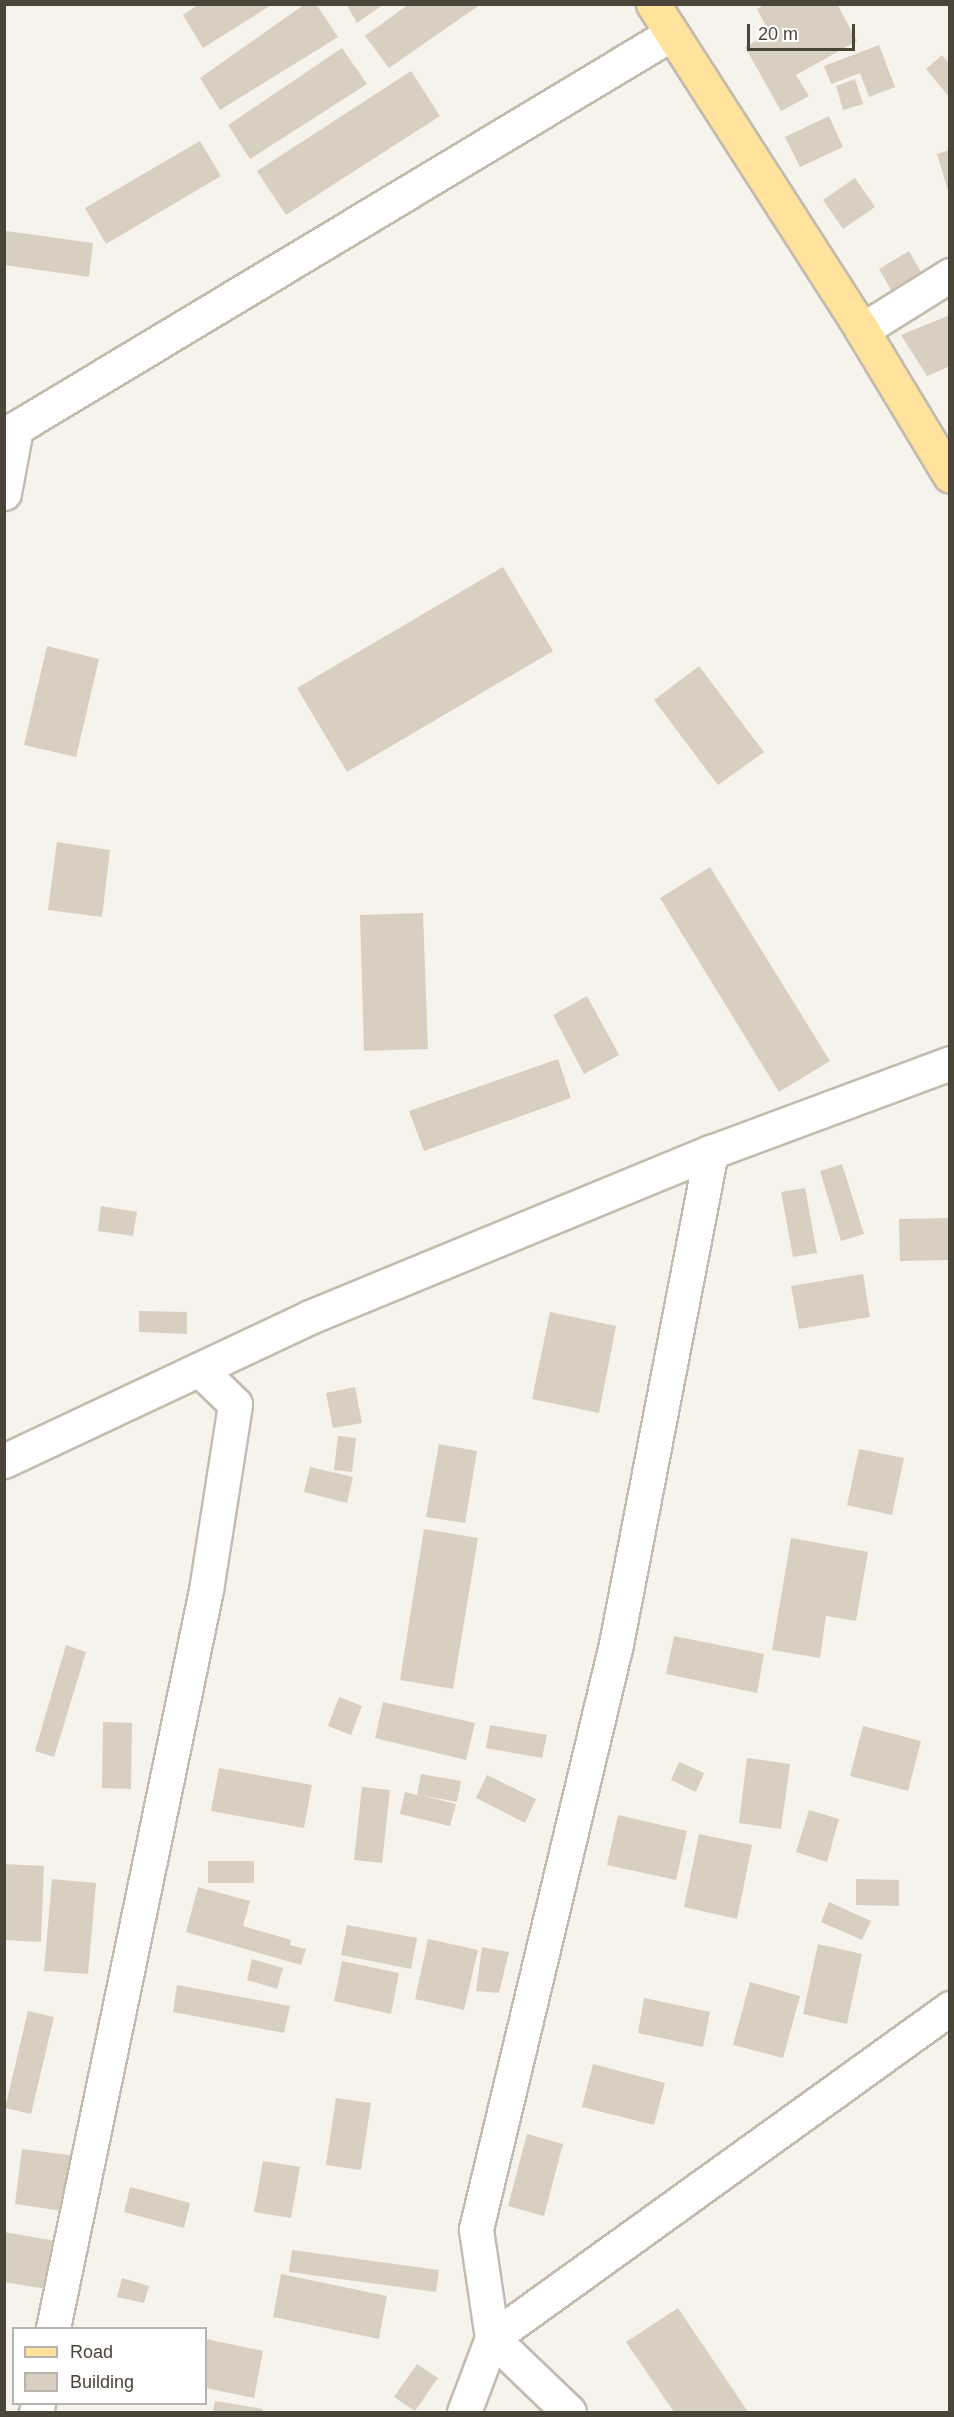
<!DOCTYPE html>
<style>
body{margin:0}
#map{position:relative;width:954px;height:2417px;overflow:hidden;background:#f6f3ec;font-family:Arial,sans-serif}
div>[style]{position:absolute}
.building>*{inset:0;background:#d8cfc1}
.roads{filter:drop-shadow(2px 0 #c2bbae) drop-shadow(-2px 0 #c2bbae) drop-shadow(0 2px #c2bbae) drop-shadow(0 -2px #c2bbae)}
.minor>*{height:33px;margin:-16.5px;padding:0 16.5px;transform-origin:16.5px;border-radius:16.5px;background:#fff}
.major>*{height:33px;margin:-16.5px;padding:0 16.5px;transform-origin:16.5px;border-radius:16.5px;background:#ffe39c}
span{translate:-50% -50%;white-space:nowrap;text-align:center;line-height:1.15;-webkit-text-stroke:4.5px #fff;paint-order:stroke}
.frame{position:absolute;inset:0;border:6px solid #4b4439;pointer-events:none}
.legend{position:absolute;left:12px;top:2327px;width:195px;height:78px;box-sizing:border-box;background:#fff;border:2px solid #b7b4b0;margin:0;padding:8px 10px;list-style:none;font-size:18px;color:#4b4439}
.legend li{display:flex;align-items:center;gap:12px;height:30px}
.legend b{width:30px;border:2px solid #b7b4b0}
.scale{position:absolute;left:747px;top:24px;width:108px;height:27px;box-sizing:border-box;border:3px solid #4b4439;border-top:0;padding-left:8px;font-size:18px;line-height:21px;white-space:nowrap;color:#4b4439;-webkit-text-stroke:4px #fff;paint-order:stroke}
</style>
<div id="map">
<div class="building">
<div style="clip-path:polygon(199px 4px,273px 4px,203px 48px,183px 15px)"></div>
<div style="clip-path:polygon(305px 4px,316px 4px,338px 37px,220px 110px,200px 78px)"></div>
<div style="clip-path:polygon(346px 4px,384px 4px,357px 23px)"></div>
<div style="clip-path:polygon(409px 4px,481px 4px,389px 68px,365px 36px)"></div>
<div style="clip-path:polygon(766px 4px,837px 4px,857px 41px,796px 75px,809px 96px,781px 111px,745px 47px,770px 33px,757px 9px)"></div>
<div style="clip-path:polygon(879px 45px,895px 87px,869px 97px,860px 73px,831px 84px,824px 66px)"></div>
<div style="clip-path:polygon(342px 48px,367px 84px,250px 159px,228px 125px)"></div>
<div style="clip-path:polygon(942px 55px,950px 64px,950px 98px,926px 69px)"></div>
<div style="clip-path:polygon(411px 71px,440px 116px,286px 215px,257px 171px)"></div>
<div style="clip-path:polygon(855px 79px,863px 104px,843px 110px,836px 86px)"></div>
<div style="clip-path:polygon(829px 116px,843px 147px,800px 167px,785px 137px)"></div>
<div style="clip-path:polygon(200px 141px,221px 176px,106px 244px,85px 208px)"></div>
<div style="clip-path:polygon(950px 150px,950px 194px,949px 194px,937px 154px)"></div>
<div style="clip-path:polygon(855px 178px,875px 207px,843px 229px,823px 200px)"></div>
<div style="clip-path:polygon(6px 231px,93px 243px,89px 277px,4px 265px)"></div>
<div style="clip-path:polygon(909px 251px,921px 272px,891px 290px,879px 269px)"></div>
<div style="clip-path:polygon(950px 315px,950px 366px,927px 376px,901px 335px)"></div>
<div style="clip-path:polygon(503px 567px,553px 651px,347px 772px,297px 688px)"></div>
<div style="clip-path:polygon(47px 646px,99px 659px,76px 757px,24px 745px)"></div>
<div style="clip-path:polygon(699px 666px,764px 752px,718px 785px,654px 700px)"></div>
<div style="clip-path:polygon(57px 842px,110px 850px,102px 917px,48px 910px)"></div>
<div style="clip-path:polygon(710px 867px,830px 1061px,779px 1092px,660px 898px)"></div>
<div style="clip-path:polygon(423px 913px,428px 1049px,364px 1051px,360px 915px)"></div>
<div style="clip-path:polygon(587px 996px,619px 1055px,584px 1074px,553px 1015px)"></div>
<div style="clip-path:polygon(558px 1059px,571px 1098px,424px 1151px,409px 1111px)"></div>
<div style="clip-path:polygon(842px 1164px,864px 1234px,841px 1241px,820px 1171px)"></div>
<div style="clip-path:polygon(805px 1188px,817px 1253px,793px 1257px,781px 1192px)"></div>
<div style="clip-path:polygon(101px 1206px,137px 1212px,133px 1236px,98px 1231px)"></div>
<div style="clip-path:polygon(950px 1218px,950px 1260px,900px 1261px,899px 1219px)"></div>
<div style="clip-path:polygon(863px 1274px,870px 1317px,799px 1329px,791px 1286px)"></div>
<div style="clip-path:polygon(139px 1311px,187px 1312px,187px 1334px,139px 1332px)"></div>
<div style="clip-path:polygon(550px 1312px,616px 1326px,599px 1413px,532px 1399px)"></div>
<div style="clip-path:polygon(355px 1387px,362px 1423px,333px 1428px,326px 1393px)"></div>
<div style="clip-path:polygon(338px 1436px,356px 1438px,352px 1472px,334px 1470px)"></div>
<div style="clip-path:polygon(439px 1444px,477px 1451px,465px 1523px,426px 1517px)"></div>
<div style="clip-path:polygon(859px 1449px,904px 1458px,892px 1515px,847px 1505px)"></div>
<div style="clip-path:polygon(310px 1467px,353px 1477px,347px 1503px,304px 1492px)"></div>
<div style="clip-path:polygon(424px 1529px,478px 1538px,453px 1689px,400px 1680px)"></div>
<div style="clip-path:polygon(791px 1538px,868px 1552px,856px 1621px,826px 1616px,820px 1658px,772px 1650px)"></div>
<div style="clip-path:polygon(674px 1636px,764px 1654px,757px 1693px,666px 1674px)"></div>
<div style="clip-path:polygon(66px 1645px,86px 1652px,54px 1757px,35px 1751px)"></div>
<div style="clip-path:polygon(339px 1697px,362px 1706px,351px 1735px,328px 1726px)"></div>
<div style="clip-path:polygon(383px 1702px,475px 1723px,466px 1760px,375px 1738px)"></div>
<div style="clip-path:polygon(103px 1722px,132px 1723px,131px 1789px,102px 1788px)"></div>
<div style="clip-path:polygon(490px 1725px,547px 1735px,542px 1758px,486px 1748px)"></div>
<div style="clip-path:polygon(863px 1726px,921px 1741px,908px 1791px,850px 1776px)"></div>
<div style="clip-path:polygon(747px 1758px,790px 1764px,781px 1829px,739px 1823px)"></div>
<div style="clip-path:polygon(679px 1762px,704px 1773px,696px 1792px,671px 1780px)"></div>
<div style="clip-path:polygon(219px 1768px,312px 1785px,304px 1828px,211px 1811px)"></div>
<div style="clip-path:polygon(421px 1774px,461px 1781px,457px 1802px,420px 1795px,456px 1804px,450px 1826px,400px 1814px,405px 1792px,417px 1795px)"></div>
<div style="clip-path:polygon(487px 1775px,536px 1799px,525px 1823px,476px 1798px)"></div>
<div style="clip-path:polygon(362px 1787px,390px 1790px,382px 1863px,354px 1860px)"></div>
<div style="clip-path:polygon(809px 1810px,839px 1819px,827px 1862px,796px 1852px)"></div>
<div style="clip-path:polygon(618px 1815px,687px 1831px,676px 1880px,607px 1865px)"></div>
<div style="clip-path:polygon(699px 1834px,752px 1845px,737px 1919px,684px 1907px)"></div>
<div style="clip-path:polygon(208px 1861px,254px 1861px,254px 1883px,208px 1883px)"></div>
<div style="clip-path:polygon(4px 1864px,44px 1866px,41px 1942px,4px 1940px)"></div>
<div style="clip-path:polygon(52px 1879px,96px 1883px,88px 1974px,44px 1971px)"></div>
<div style="clip-path:polygon(856px 1879px,899px 1880px,899px 1906px,856px 1905px)"></div>
<div style="clip-path:polygon(198px 1887px,250px 1901px,243px 1926px,291px 1940px,290px 1945px,306px 1949px,301px 1965px,186px 1932px)"></div>
<div style="clip-path:polygon(829px 1902px,871px 1921px,862px 1940px,821px 1922px)"></div>
<div style="clip-path:polygon(347px 1925px,417px 1938px,411px 1969px,341px 1955px)"></div>
<div style="clip-path:polygon(428px 1939px,478px 1950px,464px 2010px,415px 1999px)"></div>
<div style="clip-path:polygon(818px 1944px,862px 1954px,847px 2024px,803px 2014px)"></div>
<div style="clip-path:polygon(482px 1947px,509px 1952px,499px 1993px,476px 1991px)"></div>
<div style="clip-path:polygon(252px 1959px,283px 1968px,277px 1989px,247px 1980px)"></div>
<div style="clip-path:polygon(342px 1961px,399px 1973px,391px 2014px,334px 2001px)"></div>
<div style="clip-path:polygon(750px 1982px,800px 1996px,783px 2058px,733px 2045px)"></div>
<div style="clip-path:polygon(177px 1985px,290px 2006px,284px 2033px,173px 2012px)"></div>
<div style="clip-path:polygon(644px 1998px,710px 2012px,703px 2047px,638px 2033px)"></div>
<div style="clip-path:polygon(28px 2011px,54px 2017px,31px 2114px,5px 2108px)"></div>
<div style="clip-path:polygon(593px 2064px,665px 2083px,654px 2125px,582px 2107px)"></div>
<div style="clip-path:polygon(336px 2098px,371px 2103px,361px 2170px,326px 2165px)"></div>
<div style="clip-path:polygon(527px 2134px,563px 2144px,544px 2216px,508px 2206px)"></div>
<div style="clip-path:polygon(22px 2149px,76px 2156px,69px 2212px,15px 2204px)"></div>
<div style="clip-path:polygon(263px 2161px,300px 2167px,291px 2218px,254px 2212px)"></div>
<div style="clip-path:polygon(130px 2187px,190px 2203px,184px 2228px,124px 2212px)"></div>
<div style="clip-path:polygon(4px 2232px,61px 2242px,52px 2290px,4px 2282px)"></div>
<div style="clip-path:polygon(292px 2250px,439px 2270px,436px 2292px,289px 2272px)"></div>
<div style="clip-path:polygon(281px 2274px,387px 2296px,379px 2339px,273px 2317px)"></div>
<div style="clip-path:polygon(122px 2278px,149px 2286px,144px 2303px,117px 2297px)"></div>
<div style="clip-path:polygon(678px 2308px,748px 2412px,674px 2412px,626px 2342px)"></div>
<div style="clip-path:polygon(206px 2339px,263px 2351px,254px 2398px,206px 2388px)"></div>
<div style="clip-path:polygon(417px 2364px,438px 2378px,415px 2411px,394px 2397px)"></div>
<div style="clip-path:polygon(215px 2401px,263px 2409px,262px 2412px,213px 2412px)"></div>
</div>
<div class="roads">
<div class="minor">
<div style="left:862px;top:330px;width:104px;rotate:-32deg"></div>
<div style="left:4px;top:493px;width:66px;rotate:-79.5deg"></div>
<div style="left:16px;top:428px;width:764px;rotate:-31.03deg"></div>
<div style="left:4px;top:1461px;width:338px;rotate:-25.2deg"></div>
<div style="left:310px;top:1317px;width:434px;rotate:-22.4deg"></div>
<div style="left:711px;top:1152px;width:255px;rotate:-20.4deg"></div>
<div style="left:53px;top:2328px;width:754px;rotate:-78.29deg"></div>
<div style="left:206px;top:1590px;width:188px;rotate:-81.1deg"></div>
<div style="left:235px;top:1404px;width:50px;rotate:-135.8deg"></div>
<div style="left:36px;top:2412px;width:8px;rotate:-76deg"></div>
<div style="left:464px;top:2412px;width:79px;rotate:-69.3deg"></div>
<div style="left:492px;top:2338px;width:110px;rotate:-98.4deg"></div>
<div style="left:476px;top:2229px;width:602px;rotate:-76.54deg"></div>
<div style="left:616px;top:1644px;width:501px;rotate:-79.07deg"></div>
<div style="left:569px;top:2412px;width:107px;rotate:-136.1deg"></div>
<div style="left:492px;top:2338px;width:565px;rotate:-35.77deg"></div>
</div>
<div class="major">
<div style="left:653px;top:4px;width:387px;rotate:57.3deg"></div>
<div style="left:862px;top:330px;width:170px;rotate:58.9deg"></div>
</div>
</div>
<div class="frame"></div>
<ul class="legend">
<li><b style="height:8px;background:#ffe39c"></b>Road</li>
<li><b style="height:16px;background:#d8cfc1"></b>Building</li>
</ul>
<div class="scale">20 m</div>
</div>
